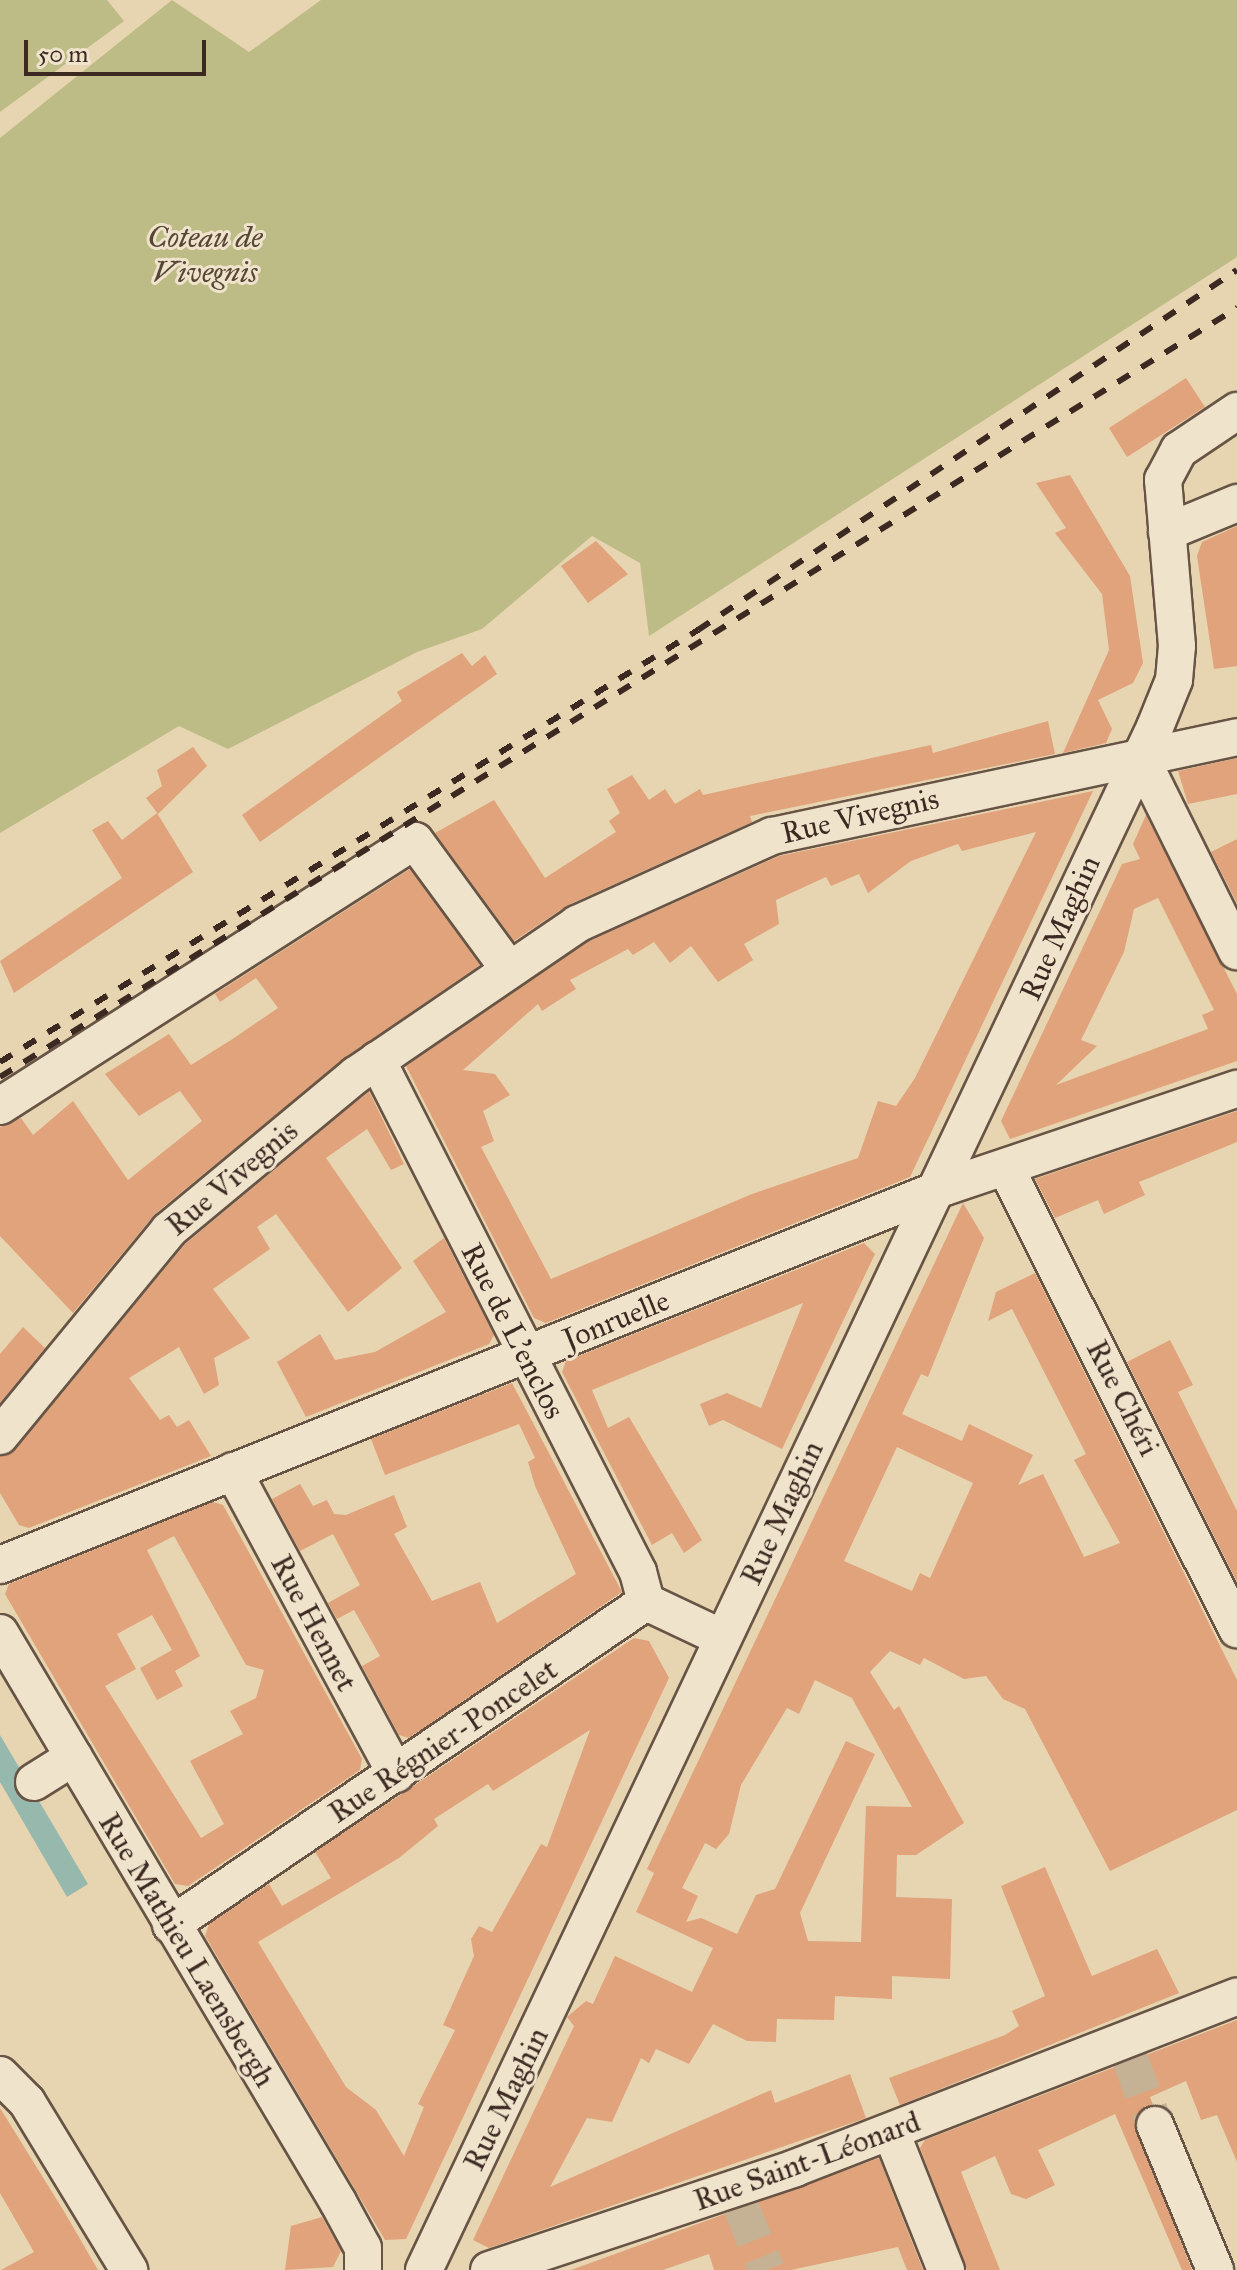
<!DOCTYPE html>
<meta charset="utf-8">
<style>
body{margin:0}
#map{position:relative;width:1237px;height:2270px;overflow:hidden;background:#e7d4b1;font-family:"IM FELL Great Primer",serif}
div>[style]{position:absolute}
.green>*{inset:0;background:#bdbb86}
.water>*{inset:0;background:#97b8ad}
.building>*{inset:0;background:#e0a37b}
.minor-tunnel>*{height:36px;margin-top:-18px;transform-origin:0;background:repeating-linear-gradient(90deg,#c5b294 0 36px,transparent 0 54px)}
.roads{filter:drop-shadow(2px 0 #675445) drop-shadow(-2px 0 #675445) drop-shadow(0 2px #675445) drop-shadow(0 -2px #675445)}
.minor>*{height:36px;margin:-18px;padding:0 18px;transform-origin:18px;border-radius:18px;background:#efe3cc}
.rail>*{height:6px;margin-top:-3px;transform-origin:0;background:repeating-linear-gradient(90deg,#3c2921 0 14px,transparent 0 28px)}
span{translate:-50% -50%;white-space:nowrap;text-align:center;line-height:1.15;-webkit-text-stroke:6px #efe3cc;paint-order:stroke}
.park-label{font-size:30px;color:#564635;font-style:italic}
.street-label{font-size:30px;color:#3c2921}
.scale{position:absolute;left:24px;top:40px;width:182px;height:36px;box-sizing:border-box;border:4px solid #3c2921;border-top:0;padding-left:10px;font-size:24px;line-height:28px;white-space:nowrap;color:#3c2921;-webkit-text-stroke:6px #efe3cc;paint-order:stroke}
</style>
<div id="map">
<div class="green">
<div style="clip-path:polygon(0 0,107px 0,124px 21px,0 112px)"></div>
<div style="clip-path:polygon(172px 0,249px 52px,321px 0,1237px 0,1237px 257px,649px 636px,640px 563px,592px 536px,482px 629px,417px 652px,228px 749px,179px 726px,0 833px,0 138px)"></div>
</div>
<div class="water">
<div style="clip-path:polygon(0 1735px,88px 1884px,67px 1897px,0 1782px)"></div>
</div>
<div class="building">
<div style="clip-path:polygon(1186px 378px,1205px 407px,1127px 457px,1109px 428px)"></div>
<div style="clip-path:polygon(1070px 475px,1130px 576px,1143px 663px,1133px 683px,1098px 700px,1112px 729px,1106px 743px,1063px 753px,1109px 650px,1102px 594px,1055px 533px,1066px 528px,1036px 483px)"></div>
<div style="clip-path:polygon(1237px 526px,1237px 666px,1214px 669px,1197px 556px,1202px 542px)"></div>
<div style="clip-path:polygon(596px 541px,628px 574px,588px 603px,561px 566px)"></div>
<div style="clip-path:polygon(462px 653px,472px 666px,485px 655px,497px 674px,260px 842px,242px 815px,402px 701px,397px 692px)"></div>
<div style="clip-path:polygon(1048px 721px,1055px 754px,750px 816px,752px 822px,568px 905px,514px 941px,435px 833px,494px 800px,545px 878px,616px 832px,609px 821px,620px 813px,607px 789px,632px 775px,649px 800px,665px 789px,675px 804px,700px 789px,703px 795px,931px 745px,933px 753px)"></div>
<div style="clip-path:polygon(193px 747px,207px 766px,158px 814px,146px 798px,162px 786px,157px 770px)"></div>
<div style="clip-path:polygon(1237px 758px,1237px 794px,1188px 804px,1178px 771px)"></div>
<div style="clip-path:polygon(evenodd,1093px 791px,910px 1177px,546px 1323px,534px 1318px,406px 1066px,587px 942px,779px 856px,1093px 791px,1036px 832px,915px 1078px,896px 1106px,878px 1101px,858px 1158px,752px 1194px,551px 1279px,481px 1147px,494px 1141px,483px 1111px,510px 1095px,495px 1074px,463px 1070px,538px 1004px,542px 1011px,576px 989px,570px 980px,628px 949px,633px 955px,654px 942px,670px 963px,691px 946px,718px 982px,753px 960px,744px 944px,779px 924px,776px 900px,826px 877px,831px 886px,859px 874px,868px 893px,911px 861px,958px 844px,962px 851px,1036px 832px)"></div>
<div style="clip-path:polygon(157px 813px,193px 872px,14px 993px,0 961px,122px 878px,92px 830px,108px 821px,122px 840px)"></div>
<div style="clip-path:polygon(evenodd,1146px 815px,1237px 994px,1237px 1061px,1010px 1139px,1001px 1121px,1122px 864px,1140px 859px,1133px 844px,1146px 815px,1158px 898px,1214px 1010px,1202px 1015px,1208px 1029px,1056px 1085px,1097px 1046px,1081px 1040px,1124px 952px,1134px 909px,1158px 898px)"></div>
<div style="clip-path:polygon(1237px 839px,1237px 903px,1211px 852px)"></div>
<div style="clip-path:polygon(410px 869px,480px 965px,343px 1059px,155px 1214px,73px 1313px,0 1236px,0 1127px,21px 1118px,33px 1135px,73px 1101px,128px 1180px,202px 1121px,180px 1091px,139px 1116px,105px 1074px,169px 1034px,191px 1065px,231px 1040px,278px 1008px,256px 978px,220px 1002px,215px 994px)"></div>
<div style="clip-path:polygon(369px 1091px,404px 1164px,391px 1170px,367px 1129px,326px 1158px,402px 1268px,348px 1312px,276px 1214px,257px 1227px,270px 1249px,213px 1289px,250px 1338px,214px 1358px,219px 1385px,204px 1394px,179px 1347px,129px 1378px,160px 1420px,169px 1415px,177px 1427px,189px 1420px,211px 1456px,29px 1528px,19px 1525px,0 1493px,0 1456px,16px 1449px,184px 1245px)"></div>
<div style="clip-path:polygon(1237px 1111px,1237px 1142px,1139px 1182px,1145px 1195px,1104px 1214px,1098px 1200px,1055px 1218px,1035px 1179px)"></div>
<div style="clip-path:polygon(evenodd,963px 1203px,984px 1238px,928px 1377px,921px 1374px,902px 1414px,962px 1441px,969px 1424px,1033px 1455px,1018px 1485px,1043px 1474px,1084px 1557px,1120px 1543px,1074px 1460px,1086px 1454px,1012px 1309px,988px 1321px,996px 1292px,1035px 1273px,1237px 1680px,1237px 1810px,1110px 1871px,1025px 1709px,1003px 1699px,986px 1676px,964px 1679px,924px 1658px,920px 1665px,890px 1651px,870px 1672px,894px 1710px,899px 1706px,964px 1823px,916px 1855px,897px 1855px,896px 1897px,952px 1899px,950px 1979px,892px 1976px,892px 1999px,835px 1996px,834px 2020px,777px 2019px,776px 2042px,747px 2041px,713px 2024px,689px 2064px,656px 2049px,649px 2063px,641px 2058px,612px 2122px,587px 2118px,550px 2187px,771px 2090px,775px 2103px,850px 2074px,866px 2118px,489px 2248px,473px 2240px,574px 2026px,567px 2017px,586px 2001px,593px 2004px,615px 1956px,692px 1992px,713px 1948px,636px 1912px,654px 1873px,647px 1869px,963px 1203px,897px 1447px,973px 1483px,930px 1578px,920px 1573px,912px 1591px,844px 1561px,897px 1447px,963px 1203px,815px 1680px,852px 1698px,912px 1807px,866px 1806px,861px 1942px,808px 1941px,800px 1913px,875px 1754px,846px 1741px,775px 1889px,756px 1895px,737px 1934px,701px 1918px,686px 1922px,698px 1896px,682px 1888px,705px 1843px,716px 1849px,729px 1834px,741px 1785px,787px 1708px,799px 1714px,815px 1680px)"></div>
<div style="clip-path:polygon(444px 1238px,494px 1335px,489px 1344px,306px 1417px,277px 1362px,320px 1334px,335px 1360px,375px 1352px,446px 1312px,413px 1261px)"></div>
<div style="clip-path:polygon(864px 1243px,875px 1254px,782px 1449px,723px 1420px,709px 1426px,700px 1404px,727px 1393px,761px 1408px,803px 1303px,592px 1390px,608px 1428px,629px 1417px,702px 1540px,684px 1553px,672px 1533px,652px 1545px,562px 1372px,566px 1361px)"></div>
<div style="clip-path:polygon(23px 1327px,45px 1348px,0 1403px,0 1354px)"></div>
<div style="clip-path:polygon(1170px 1340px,1193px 1385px,1178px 1392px,1237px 1511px,1237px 1582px,1127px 1362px)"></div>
<div style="clip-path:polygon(512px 1383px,622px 1592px,409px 1738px,399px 1735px,362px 1666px,380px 1656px,354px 1610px,337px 1619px,328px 1603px,360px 1585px,333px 1534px,300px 1551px,272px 1499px,300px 1484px,313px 1506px,327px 1500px,334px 1514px,346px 1515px,394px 1495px,407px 1527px,394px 1534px,432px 1601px,480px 1582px,497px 1623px,576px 1574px,535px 1486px,528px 1462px,535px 1458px,519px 1424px,385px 1475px,371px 1439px)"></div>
<div style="clip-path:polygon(evenodd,213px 1502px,223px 1505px,362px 1759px,360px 1770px,188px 1886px,175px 1884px,5px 1594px,9px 1584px,213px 1502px,174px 1536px,246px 1665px,264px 1670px,256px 1698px,230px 1711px,243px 1734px,190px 1761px,224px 1824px,201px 1838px,105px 1686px,136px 1669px,117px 1634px,152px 1615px,172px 1650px,140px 1668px,157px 1700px,183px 1686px,175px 1671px,200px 1656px,147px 1550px,174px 1536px)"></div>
<div style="clip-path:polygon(evenodd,634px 1638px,649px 1641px,669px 1678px,406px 2239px,385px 2240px,205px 1936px,209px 1924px,269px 1884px,282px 1906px,331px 1878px,315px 1852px,634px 1638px,590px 1730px,547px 1847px,541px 1844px,492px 1932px,479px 1926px,471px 1939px,474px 1956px,443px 2025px,455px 2030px,418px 2104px,424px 2107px,404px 2156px,376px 2110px,346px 2087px,258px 1942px,399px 1858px,438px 1826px,434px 1819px,488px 1784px,493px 1791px,590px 1730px)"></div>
<div style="clip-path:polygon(1045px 1867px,1092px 1976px,1157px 1949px,1179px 1993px,900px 2105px,889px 2078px,1005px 2035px,1019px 2026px,1012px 2011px,1045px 1996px,1001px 1886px)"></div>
<div style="clip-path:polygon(1237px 2020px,1237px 2162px,1217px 2115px,1201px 2120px,1186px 2081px,1150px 2097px,1153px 2105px,1134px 2122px,1192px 2270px,1182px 2270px,1115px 2114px,1038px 2150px,1055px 2185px,1026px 2199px,1011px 2194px,995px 2156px,961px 2172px,1000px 2270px,967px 2270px,920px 2148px,925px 2140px)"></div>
<div style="clip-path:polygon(0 2108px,65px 2213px,98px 2270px,1px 2270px,34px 2252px,0 2193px)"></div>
<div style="clip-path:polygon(879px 2158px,923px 2270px,907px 2270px,898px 2247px,791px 2270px,714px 2270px,709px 2254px,663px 2270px,571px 2270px)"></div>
<div style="clip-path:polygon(322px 2217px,341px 2251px,333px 2267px,285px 2270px,291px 2226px)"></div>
</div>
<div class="minor-tunnel">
<div style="left:1130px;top:2059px;width:71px;rotate:69.3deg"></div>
<div style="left:741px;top:2207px;width:68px;rotate:67.6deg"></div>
</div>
<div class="roads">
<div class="minor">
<div style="left:1167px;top:532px;width:76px;rotate:-22.5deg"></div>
<div style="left:1140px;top:756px;width:218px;rotate:63.6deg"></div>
<div style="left:377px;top:1060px;width:575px;rotate:62.99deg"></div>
<div style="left:638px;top:1572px;width:31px;rotate:75deg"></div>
<div style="left:0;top:1106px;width:492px;rotate:-32.6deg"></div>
<div style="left:415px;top:841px;width:157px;rotate:53.8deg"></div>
<div style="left:1006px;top:1168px;width:516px;rotate:63.39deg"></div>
<div style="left:0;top:1436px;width:266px;rotate:-50.6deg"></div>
<div style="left:169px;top:1230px;width:243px;rotate:-39.7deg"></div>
<div style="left:356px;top:1075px;width:268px;rotate:-34.3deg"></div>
<div style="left:577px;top:924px;width:214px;rotate:-24.3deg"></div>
<div style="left:772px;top:836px;width:475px;rotate:-12deg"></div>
<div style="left:233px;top:1471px;width:344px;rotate:61.7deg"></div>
<div style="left:0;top:1565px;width:1015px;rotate:-21.81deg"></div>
<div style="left:942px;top:1188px;width:311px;rotate:-18.6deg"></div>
<div style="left:646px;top:1602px;width:84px;rotate:25.3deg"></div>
<div style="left:0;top:1633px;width:662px;rotate:59.29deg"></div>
<div style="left:338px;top:2202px;width:52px;rotate:61.5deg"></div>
<div style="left:363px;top:2248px;width:22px;rotate:90deg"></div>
<div style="left:34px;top:1782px;width:47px;rotate:-32deg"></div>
<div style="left:171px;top:1925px;width:574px;rotate:-34.22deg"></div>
<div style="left:0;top:2075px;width:38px;rotate:45deg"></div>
<div style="left:27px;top:2102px;width:197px;rotate:58.7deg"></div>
<div style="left:1155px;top:2125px;width:157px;rotate:67.5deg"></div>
<div style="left:891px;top:2132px;width:149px;rotate:68.3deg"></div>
<div style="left:424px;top:2270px;width:1707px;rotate:-64.65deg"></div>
<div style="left:1155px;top:727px;width:51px;rotate:-68deg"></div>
<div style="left:1174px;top:680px;width:34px;rotate:-85deg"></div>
<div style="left:1177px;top:646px;width:167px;rotate:-94.8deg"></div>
<div style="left:1163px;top:480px;width:34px;rotate:-62deg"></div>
<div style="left:1179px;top:450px;width:70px;rotate:-33.9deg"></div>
<div style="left:489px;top:2270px;width:323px;rotate:-18.4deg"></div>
<div style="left:795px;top:2168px;width:474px;rotate:-21.2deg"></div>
</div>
</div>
<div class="rail">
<div style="left:0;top:1062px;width:821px;rotate:-31.75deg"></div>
<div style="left:698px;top:630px;width:648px;rotate:-33.74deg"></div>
<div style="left:0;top:1077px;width:1457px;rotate:-31.87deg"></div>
</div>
<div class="park-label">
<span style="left:205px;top:254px">Coteau de<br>Vivegnis</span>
</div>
<div class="street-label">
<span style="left:860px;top:816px;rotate:-13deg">Rue Vivegnis</span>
<span style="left:1060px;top:928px;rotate:-66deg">Rue Maghin</span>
<span style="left:232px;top:1178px;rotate:-40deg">Rue Vivegnis</span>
<span style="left:616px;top:1320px;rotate:-22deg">Jonruelle</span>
<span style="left:513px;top:1331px;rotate:63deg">Rue de L'enclos</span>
<span style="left:1123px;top:1398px;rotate:63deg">Rue Chéri</span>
<span style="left:782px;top:1513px;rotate:-65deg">Rue Maghin</span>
<span style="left:314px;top:1623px;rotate:62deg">Rue Hennet</span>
<span style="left:443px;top:1741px;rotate:-34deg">Rue Régnier-Poncelet</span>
<span style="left:187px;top:1950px;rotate:59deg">Rue Mathieu Laensbergh</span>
<span style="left:506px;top:2099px;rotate:-64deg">Rue Maghin</span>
<span style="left:807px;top:2161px;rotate:-20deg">Rue Saint-Léonard</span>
</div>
<div class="scale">50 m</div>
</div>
